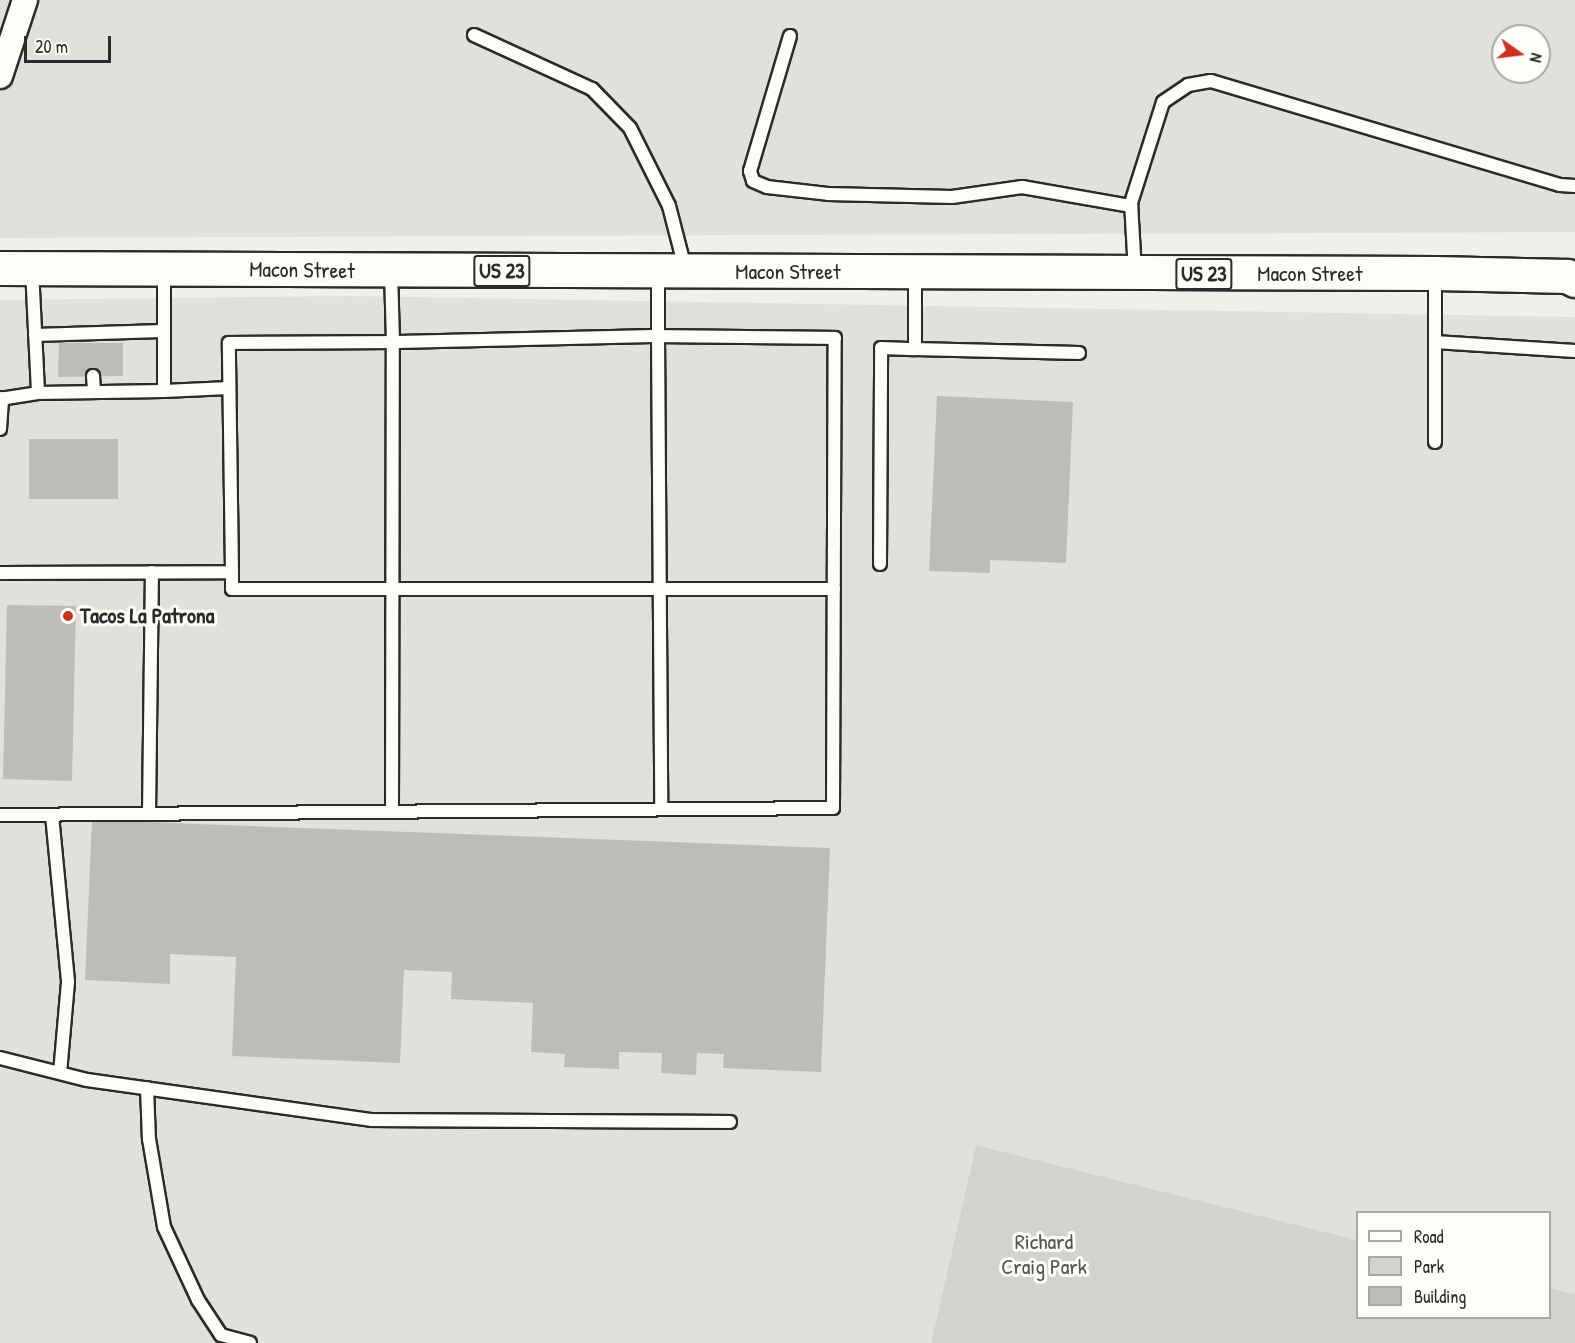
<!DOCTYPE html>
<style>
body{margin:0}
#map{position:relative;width:1575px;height:1343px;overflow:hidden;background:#f0efeb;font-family:"Patrick Hand",sans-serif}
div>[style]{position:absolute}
.built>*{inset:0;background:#e1e0dc}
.green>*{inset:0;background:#d3d2cf}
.building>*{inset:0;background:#bdbcb8}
.roads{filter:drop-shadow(2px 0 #2b2b2b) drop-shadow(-2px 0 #2b2b2b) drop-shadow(0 2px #2b2b2b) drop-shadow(0 -2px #2b2b2b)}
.service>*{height:12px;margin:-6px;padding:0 6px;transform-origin:6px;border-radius:6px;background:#fdfcf7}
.minor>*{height:24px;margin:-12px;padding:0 12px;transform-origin:12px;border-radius:12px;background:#fdfcf7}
.primary>*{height:33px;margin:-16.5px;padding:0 16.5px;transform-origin:16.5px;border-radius:16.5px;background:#fdfcf7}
.dots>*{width:16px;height:16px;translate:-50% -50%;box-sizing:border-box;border:3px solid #fdfcf7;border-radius:50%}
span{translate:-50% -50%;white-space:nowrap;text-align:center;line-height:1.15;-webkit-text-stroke:6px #fdfcf7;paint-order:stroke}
.shield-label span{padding:2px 4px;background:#fdfcf7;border:2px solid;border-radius:4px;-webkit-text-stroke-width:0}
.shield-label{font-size:21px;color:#2b2b2b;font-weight:700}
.street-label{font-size:22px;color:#2b2b2b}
.poi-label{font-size:22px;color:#2b2b2b;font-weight:700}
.left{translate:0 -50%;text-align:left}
.park-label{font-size:22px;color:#555554}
.legend{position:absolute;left:1356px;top:1211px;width:195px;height:108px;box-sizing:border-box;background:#fdfcf7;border:2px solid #a9a8a5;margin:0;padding:8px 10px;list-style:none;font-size:18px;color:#2b2b2b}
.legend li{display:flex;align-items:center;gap:12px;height:30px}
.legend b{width:30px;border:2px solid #a9a8a5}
.north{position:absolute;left:1491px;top:24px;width:60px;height:60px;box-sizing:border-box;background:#fdfcf7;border:2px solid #a9a8a5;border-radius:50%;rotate:104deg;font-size:16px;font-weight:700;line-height:24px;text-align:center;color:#2b2b2b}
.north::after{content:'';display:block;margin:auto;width:21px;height:27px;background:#c8321e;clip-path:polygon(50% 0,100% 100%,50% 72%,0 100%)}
.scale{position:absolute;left:24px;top:36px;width:87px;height:27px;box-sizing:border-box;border:3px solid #2b2b2b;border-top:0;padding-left:8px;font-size:18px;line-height:21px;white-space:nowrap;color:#2b2b2b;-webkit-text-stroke:4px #fdfcf7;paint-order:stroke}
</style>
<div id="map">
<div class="built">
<div style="clip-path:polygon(evenodd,0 0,1575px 0,1575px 232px,0 238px,0 0,1503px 36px,1539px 36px,1539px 72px,1503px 72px,1503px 36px)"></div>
<div style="clip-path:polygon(348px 296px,1575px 317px,1575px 1294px,1550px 1288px,1550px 1212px,1358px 1212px,1357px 1240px,976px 1145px,931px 1343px,0 1343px,0 300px)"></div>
</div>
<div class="green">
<div style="clip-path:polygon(976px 1145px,1357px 1240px,1358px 1318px,1550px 1318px,1550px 1288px,1575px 1294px,1575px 1343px,931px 1343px)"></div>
</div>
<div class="building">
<div style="clip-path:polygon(59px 343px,123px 343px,123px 376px,58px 377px)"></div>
<div style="clip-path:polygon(937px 396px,1073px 402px,1066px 563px,990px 560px,990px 573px,929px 571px)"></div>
<div style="clip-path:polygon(29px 439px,118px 439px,118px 499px,29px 499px)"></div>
<div style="clip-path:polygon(7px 605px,76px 606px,72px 781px,3px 779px)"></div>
<div style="clip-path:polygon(92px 820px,830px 848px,821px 1072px,723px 1068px,724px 1054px,697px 1053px,696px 1075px,661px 1073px,662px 1053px,619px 1052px,619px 1069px,564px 1067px,565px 1054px,531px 1052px,533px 1003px,451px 999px,452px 972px,404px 970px,400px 1063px,232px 1056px,236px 957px,170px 954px,170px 984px,85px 980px)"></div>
</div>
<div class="roads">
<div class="service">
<div style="left:474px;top:35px;width:130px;rotate:24.6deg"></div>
<div style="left:592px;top:89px;width:54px;rotate:45.7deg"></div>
<div style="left:630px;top:128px;width:87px;rotate:63.4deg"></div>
<div style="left:669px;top:206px;width:64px;rotate:75.5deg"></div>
<div style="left:790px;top:36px;width:141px;rotate:106.5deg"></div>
<div style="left:750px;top:171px;width:10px;rotate:73deg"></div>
<div style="left:753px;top:181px;width:15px;rotate:23deg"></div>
<div style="left:767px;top:187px;width:61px;rotate:6.5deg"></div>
<div style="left:828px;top:194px;width:124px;rotate:1.4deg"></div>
<div style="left:952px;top:197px;width:71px;rotate:-8.1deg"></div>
<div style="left:1022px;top:187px;width:111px;rotate:9.9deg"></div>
<div style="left:32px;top:269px;width:124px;rotate:87.2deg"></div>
<div style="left:1135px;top:272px;width:69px;rotate:-93.3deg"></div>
<div style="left:1131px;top:203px;width:106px;rotate:-72.4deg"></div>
<div style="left:1163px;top:102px;width:30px;rotate:-34deg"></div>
<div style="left:1188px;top:85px;width:23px;rotate:-10deg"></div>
<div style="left:1211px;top:81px;width:364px;rotate:16.6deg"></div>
<div style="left:1560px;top:185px;width:15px;rotate:4deg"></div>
<div style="left:915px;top:274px;width:75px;rotate:90deg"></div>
<div style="left:915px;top:349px;width:164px;rotate:1.4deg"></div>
<div style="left:35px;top:335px;width:127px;rotate:-1.8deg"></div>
<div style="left:1435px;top:342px;width:140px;rotate:3.7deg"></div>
<div style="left:93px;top:376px;width:16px;rotate:86deg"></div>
<div style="left:164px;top:391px;width:65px;rotate:-2.6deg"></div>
<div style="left:0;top:399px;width:38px;rotate:-9deg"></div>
<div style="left:38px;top:393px;width:126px;rotate:-0.9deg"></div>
<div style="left:164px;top:391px;width:122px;rotate:-90deg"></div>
<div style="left:0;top:429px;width:31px;rotate:-86deg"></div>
<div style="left:1435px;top:442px;width:167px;rotate:-90deg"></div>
<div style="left:880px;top:564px;width:216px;rotate:-89.7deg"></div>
<div style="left:881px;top:348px;width:34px;rotate:2deg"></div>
<div style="left:232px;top:572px;width:17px;rotate:90deg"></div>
<div style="left:232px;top:589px;width:602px"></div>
<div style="left:0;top:573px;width:232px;rotate:-0.2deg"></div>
<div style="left:232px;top:572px;width:229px;rotate:-90.8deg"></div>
<div style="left:229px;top:343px;width:164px;rotate:-0.3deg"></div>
<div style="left:393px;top:342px;width:71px;rotate:-91.6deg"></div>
<div style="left:392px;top:811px;width:469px;rotate:-89.9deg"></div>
<div style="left:393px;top:342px;width:265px;rotate:-1.3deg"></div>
<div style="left:658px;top:336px;width:473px;rotate:89.6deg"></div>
<div style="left:149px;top:814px;width:242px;rotate:-89.3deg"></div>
<div style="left:0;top:815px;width:833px;rotate:-0.48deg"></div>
<div style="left:833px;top:808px;width:470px;rotate:-89.8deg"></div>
<div style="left:835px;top:338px;width:177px;rotate:-179.4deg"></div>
<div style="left:658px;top:336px;width:63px;rotate:-90deg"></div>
<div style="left:52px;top:815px;width:168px;rotate:84.5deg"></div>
<div style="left:68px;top:982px;width:91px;rotate:95deg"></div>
<div style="left:0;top:1058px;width:90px;rotate:14.2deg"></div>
<div style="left:87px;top:1080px;width:288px;rotate:8deg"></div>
<div style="left:372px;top:1120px;width:358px;rotate:0.3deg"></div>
<div style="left:147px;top:1088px;width:51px;rotate:87.8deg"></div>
<div style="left:149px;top:1139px;width:89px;rotate:80.3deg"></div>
<div style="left:164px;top:1227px;width:81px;rotate:65deg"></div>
<div style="left:198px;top:1300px;width:42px;rotate:56.7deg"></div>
<div style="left:221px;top:1335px;width:30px;rotate:15deg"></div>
</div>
<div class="minor">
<div style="left:0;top:76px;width:80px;rotate:-71.8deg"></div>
</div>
<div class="primary">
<div style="left:0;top:268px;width:1435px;rotate:0.2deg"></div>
<div style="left:1435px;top:273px;width:132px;rotate:1.3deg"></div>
<div style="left:1567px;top:276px;width:9px;rotate:27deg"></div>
</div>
</div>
<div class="dots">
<div style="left:68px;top:616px;background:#c8321e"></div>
</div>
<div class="shield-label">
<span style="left:502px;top:271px">US 23</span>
<span style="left:1204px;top:274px">US 23</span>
</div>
<div class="street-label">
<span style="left:302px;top:270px;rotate:1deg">Macon Street</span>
<span style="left:788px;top:272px">Macon Street</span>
<span style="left:1310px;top:274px">Macon Street</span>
</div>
<div class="poi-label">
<span class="left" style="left:80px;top:616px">Tacos La Patrona</span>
</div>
<div class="park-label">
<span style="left:1044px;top:1254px">Richard<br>Craig Park</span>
</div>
<ul class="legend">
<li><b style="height:8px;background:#fdfcf7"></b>Road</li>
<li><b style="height:16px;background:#d3d2cf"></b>Park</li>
<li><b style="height:16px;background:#bdbcb8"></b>Building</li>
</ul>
<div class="north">N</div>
<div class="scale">20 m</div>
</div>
